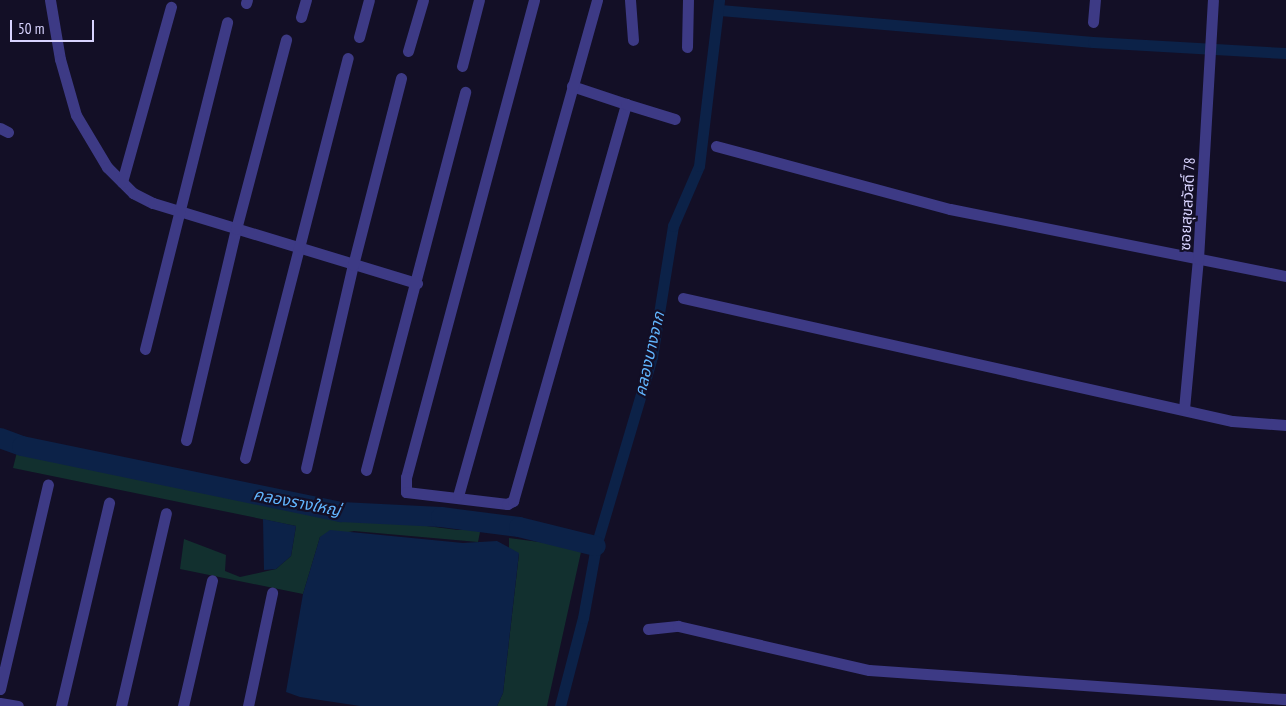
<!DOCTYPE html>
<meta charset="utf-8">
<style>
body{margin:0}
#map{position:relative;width:1286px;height:706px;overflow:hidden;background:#130f26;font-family:"PT Sans Narrow","Noto Sans Thai",sans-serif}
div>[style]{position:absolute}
.green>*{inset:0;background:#12302f}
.water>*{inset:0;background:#0c2248}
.canal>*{height:11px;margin:-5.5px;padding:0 5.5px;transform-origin:5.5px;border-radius:5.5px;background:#0c2248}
.river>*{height:20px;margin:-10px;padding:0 10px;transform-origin:10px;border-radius:10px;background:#0c2248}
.minor>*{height:11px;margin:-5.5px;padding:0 5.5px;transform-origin:5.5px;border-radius:5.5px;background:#3d3a85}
span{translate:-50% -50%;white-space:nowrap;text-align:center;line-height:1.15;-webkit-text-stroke:4.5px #130f26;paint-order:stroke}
.street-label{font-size:15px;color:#d9d4ff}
.water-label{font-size:16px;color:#62b6ff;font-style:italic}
.scale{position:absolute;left:10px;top:20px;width:84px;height:22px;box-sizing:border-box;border:2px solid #d9d4ff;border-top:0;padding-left:6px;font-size:15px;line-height:18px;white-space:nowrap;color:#d9d4ff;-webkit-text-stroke:4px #130f26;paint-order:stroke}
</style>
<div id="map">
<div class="green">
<div style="clip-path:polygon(17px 452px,269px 506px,458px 530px,481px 527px,478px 542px,354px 531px,320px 537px,303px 594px,180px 569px,184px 539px,226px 555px,225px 571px,240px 577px,276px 569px,291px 556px,296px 526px,13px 468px)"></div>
<div style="clip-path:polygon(509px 538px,577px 547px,581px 552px,547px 706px,497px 706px,503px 693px,519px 554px,509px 548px)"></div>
</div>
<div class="water">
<div style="clip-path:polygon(263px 519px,296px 526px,291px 556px,276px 569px,264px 570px)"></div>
<div style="clip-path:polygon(330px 530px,463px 543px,497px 541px,519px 553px,503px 693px,497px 706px,360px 706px,300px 697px,286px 692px,303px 594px,320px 537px)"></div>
</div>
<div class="canal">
<div style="left:720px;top:10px;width:374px;rotate:4.9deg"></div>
<div style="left:1093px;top:42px;width:193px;rotate:3.3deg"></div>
<div style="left:560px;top:706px;width:91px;rotate:-75.4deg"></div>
<div style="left:583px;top:618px;width:73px;rotate:-79.8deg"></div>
<div style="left:596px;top:546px;width:197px;rotate:-73.5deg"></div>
<div style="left:652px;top:357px;width:133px;rotate:-80.9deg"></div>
<div style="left:673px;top:226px;width:65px;rotate:-66.6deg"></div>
<div style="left:699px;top:166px;width:167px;rotate:-83.1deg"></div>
</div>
<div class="river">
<div style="left:0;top:438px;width:23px;rotate:20deg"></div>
<div style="left:22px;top:446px;width:326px;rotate:11.7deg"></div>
<div style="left:341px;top:512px;width:100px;rotate:2.9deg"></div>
<div style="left:441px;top:517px;width:79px;rotate:7.3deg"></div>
<div style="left:519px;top:527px;width:79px;rotate:13.9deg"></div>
</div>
<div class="minor">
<div style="left:50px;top:0;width:60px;rotate:80.4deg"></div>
<div style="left:60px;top:59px;width:58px;rotate:74.1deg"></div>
<div style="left:76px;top:115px;width:61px;rotate:59.2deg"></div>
<div style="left:107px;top:167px;width:37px;rotate:45deg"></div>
<div style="left:133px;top:193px;width:22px;rotate:27deg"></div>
<div style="left:153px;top:203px;width:276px;rotate:16.9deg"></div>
<div style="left:534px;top:0;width:494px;rotate:105deg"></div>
<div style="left:406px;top:477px;width:15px;rotate:90deg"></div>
<div style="left:406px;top:492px;width:102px;rotate:6.8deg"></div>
<div style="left:507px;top:504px;width:7px;rotate:-27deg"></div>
<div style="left:513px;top:501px;width:413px;rotate:-74.1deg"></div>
<div style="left:626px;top:104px;width:57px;rotate:-161.6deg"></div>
<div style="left:630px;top:0;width:40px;rotate:85.7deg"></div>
<div style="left:246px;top:3px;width:3px;rotate:-72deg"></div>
<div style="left:301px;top:17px;width:18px;rotate:-74deg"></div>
<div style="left:1093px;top:22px;width:22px;rotate:-85deg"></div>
<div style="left:359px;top:37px;width:38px;rotate:-75deg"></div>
<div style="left:687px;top:47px;width:47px;rotate:-88.8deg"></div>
<div style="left:408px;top:51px;width:53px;rotate:-73.6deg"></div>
<div style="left:462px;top:66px;width:68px;rotate:-75.6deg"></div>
<div style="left:626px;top:104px;width:51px;rotate:17deg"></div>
<div style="left:0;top:128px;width:9px;rotate:27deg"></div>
<div style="left:716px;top:146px;width:242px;rotate:15.1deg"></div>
<div style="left:950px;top:209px;width:343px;rotate:11.3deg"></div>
<div style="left:122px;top:182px;width:182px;rotate:-74.4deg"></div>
<div style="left:683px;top:298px;width:563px;rotate:12.63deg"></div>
<div style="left:1232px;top:421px;width:54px;rotate:4.2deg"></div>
<div style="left:145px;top:349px;width:337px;rotate:-75.9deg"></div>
<div style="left:1184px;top:409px;width:151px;rotate:-84.7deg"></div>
<div style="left:1198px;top:259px;width:259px;rotate:-86.7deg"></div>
<div style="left:186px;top:440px;width:217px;rotate:-76.7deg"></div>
<div style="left:236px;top:229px;width:196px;rotate:-75.2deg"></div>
<div style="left:245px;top:458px;width:413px;rotate:-75.6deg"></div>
<div style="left:306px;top:468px;width:208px;rotate:-77deg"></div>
<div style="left:353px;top:265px;width:193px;rotate:-75.6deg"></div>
<div style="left:366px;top:470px;width:391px;rotate:-75.3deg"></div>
<div style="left:458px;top:496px;width:515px;rotate:-74.34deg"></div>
<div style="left:648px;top:629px;width:30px;rotate:-6deg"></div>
<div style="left:678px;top:626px;width:196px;rotate:13deg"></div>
<div style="left:869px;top:670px;width:418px;rotate:4deg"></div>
<div style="left:0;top:689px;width:210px;rotate:-76.8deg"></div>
<div style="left:0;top:703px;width:18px;rotate:9deg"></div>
<div style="left:61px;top:706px;width:209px;rotate:-76.7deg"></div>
<div style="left:121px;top:706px;width:198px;rotate:-76.9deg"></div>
<div style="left:183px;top:706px;width:129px;rotate:-77deg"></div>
<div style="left:248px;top:706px;width:116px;rotate:-78deg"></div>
</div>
<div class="street-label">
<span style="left:1187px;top:204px;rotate:-87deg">ซอยสุขสวัสดิ์ 78</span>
</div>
<div class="water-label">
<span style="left:649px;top:354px;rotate:-77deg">คลองบางจาก</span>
<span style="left:297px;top:502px;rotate:11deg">คลองรางใหญ่</span>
</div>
<div class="scale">50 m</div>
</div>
